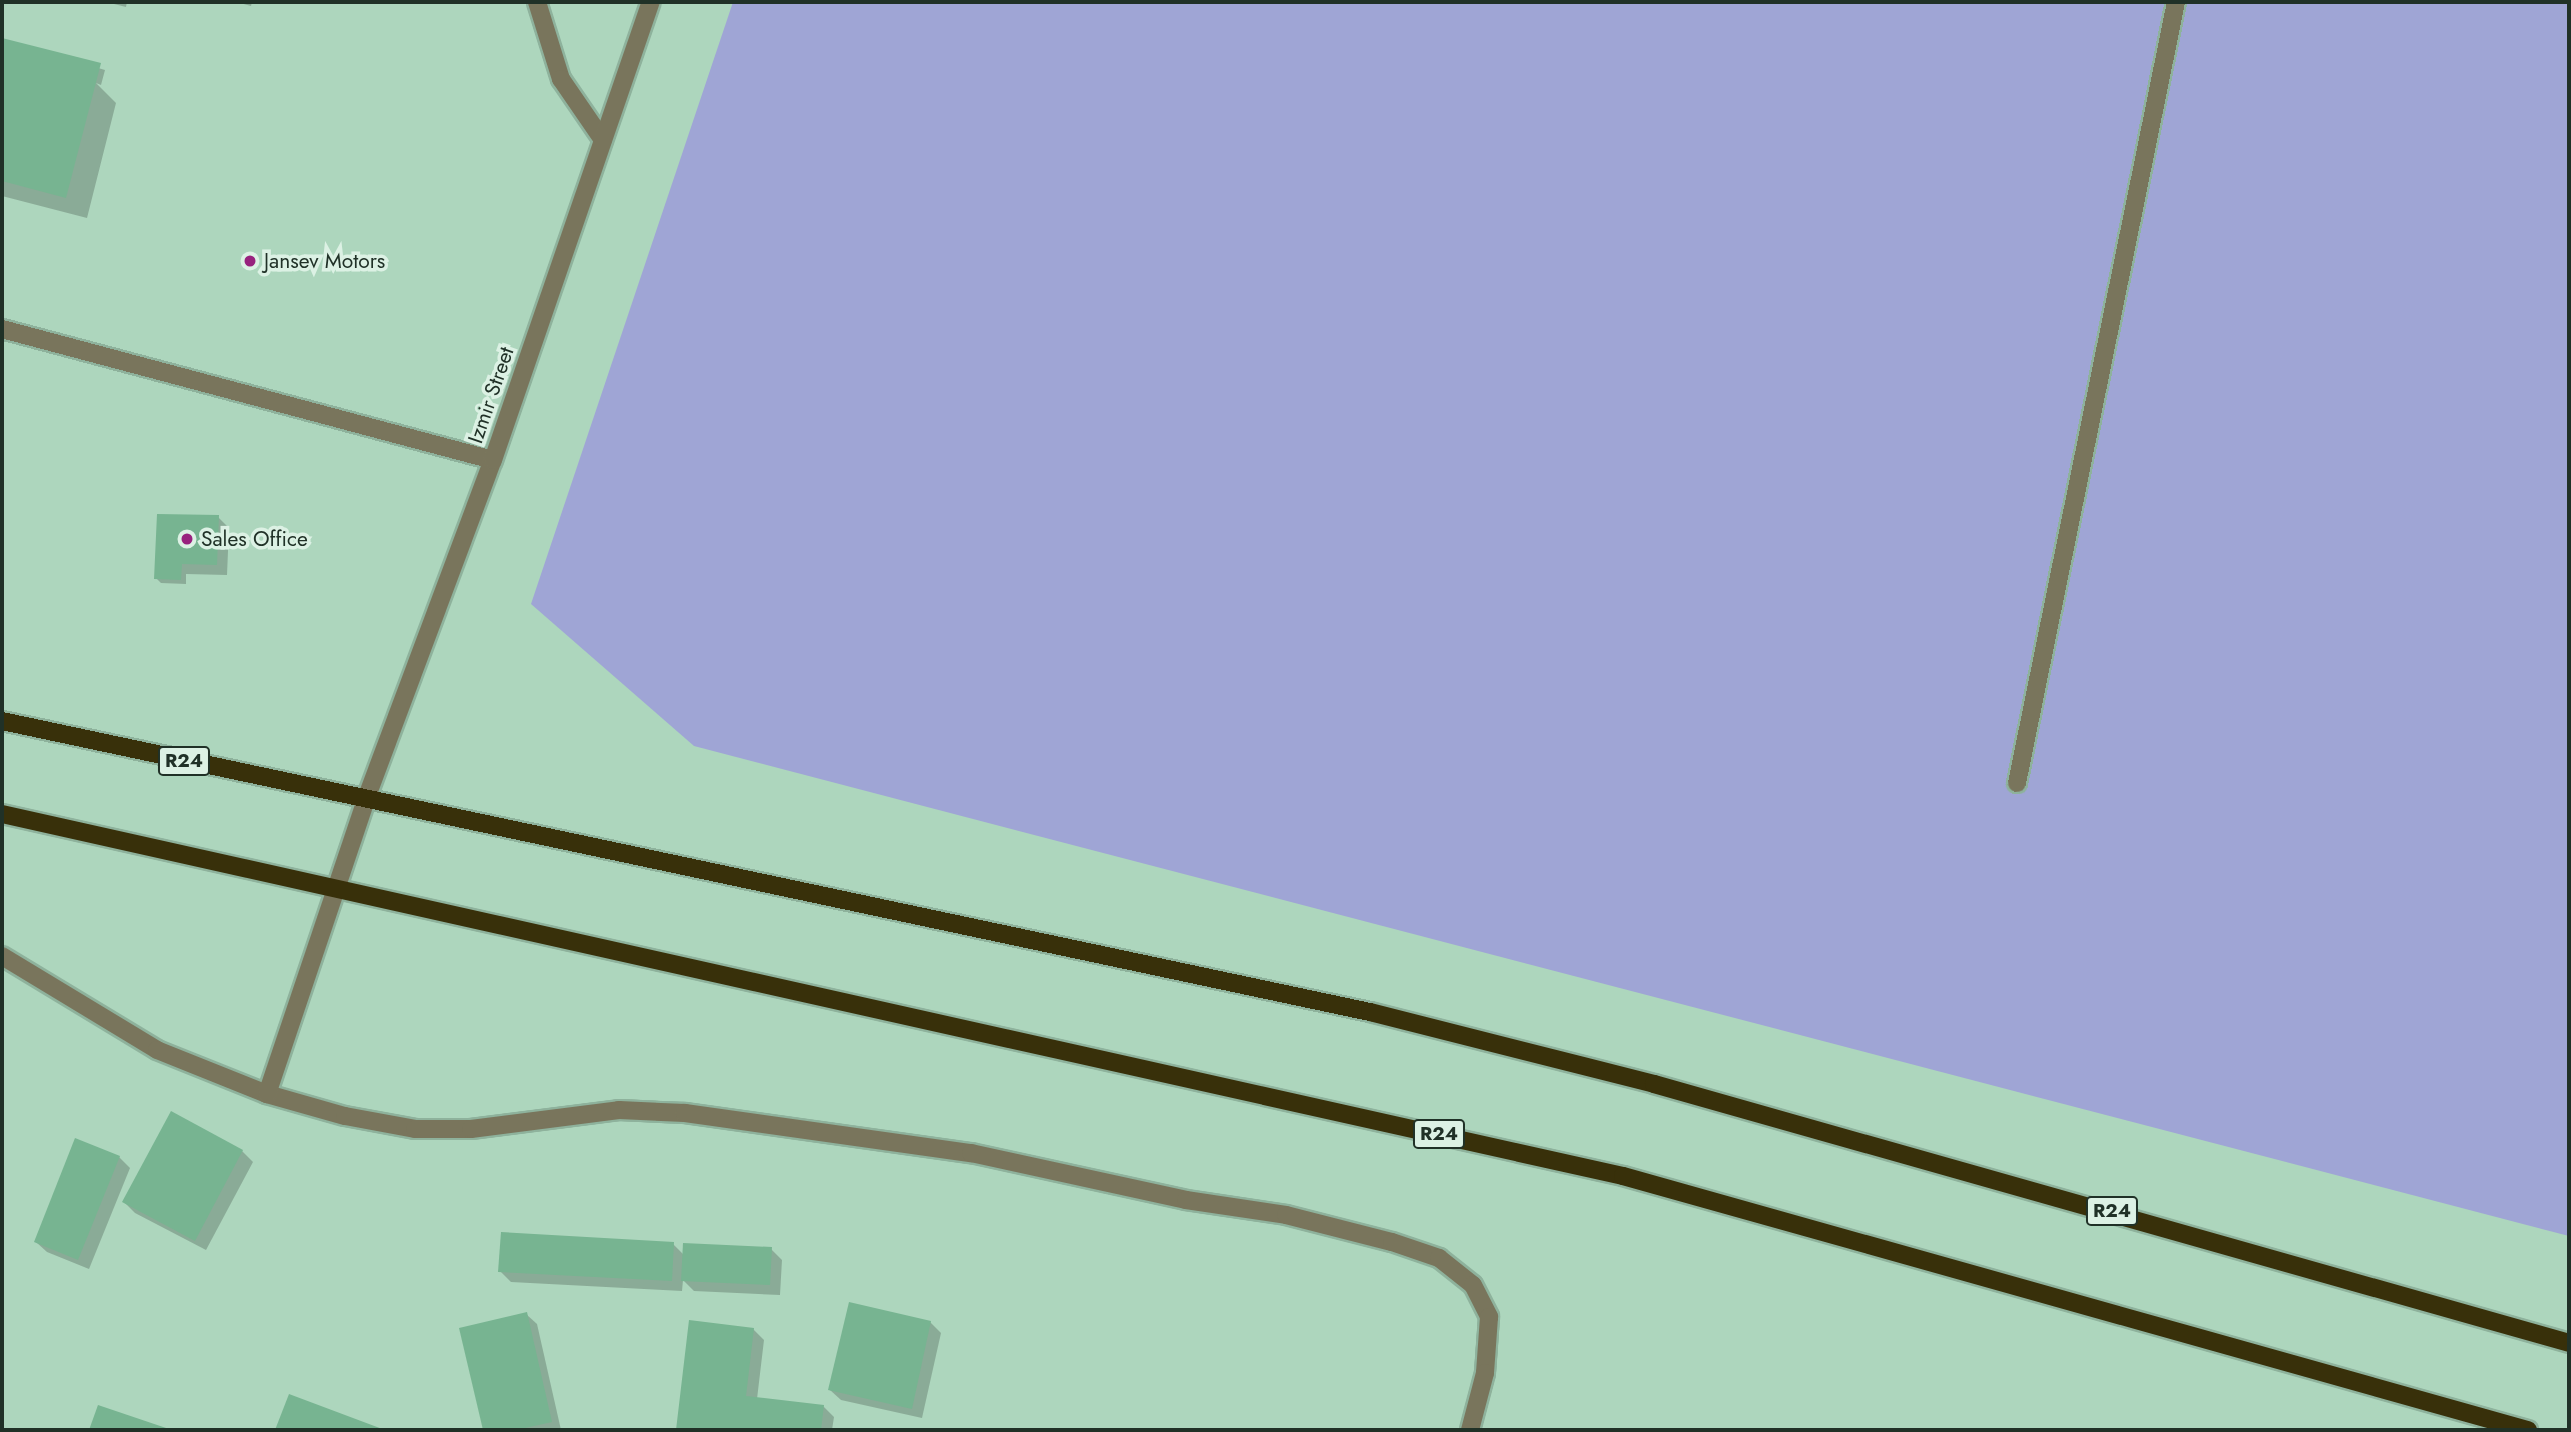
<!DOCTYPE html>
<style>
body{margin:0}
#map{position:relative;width:2571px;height:1432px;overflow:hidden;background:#add6bd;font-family:Jost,sans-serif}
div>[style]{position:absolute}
.green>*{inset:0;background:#9fa5d5}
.shadow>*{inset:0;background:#0003}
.building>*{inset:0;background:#77b491}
.roads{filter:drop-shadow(2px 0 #8eb29c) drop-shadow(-2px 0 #8eb29c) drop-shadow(0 2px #8eb29c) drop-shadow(0 -2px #8eb29c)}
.minor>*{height:18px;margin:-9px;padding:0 9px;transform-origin:9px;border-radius:9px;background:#79755c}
.major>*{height:18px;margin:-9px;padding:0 9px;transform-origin:9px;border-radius:9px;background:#38300a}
.dots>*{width:19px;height:19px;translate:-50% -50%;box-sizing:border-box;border:4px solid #dcf1e4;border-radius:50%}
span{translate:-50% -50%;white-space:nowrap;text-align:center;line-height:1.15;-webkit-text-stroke:7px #dcf1e4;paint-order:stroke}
.shield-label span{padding:2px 5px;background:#dcf1e4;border:2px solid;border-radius:5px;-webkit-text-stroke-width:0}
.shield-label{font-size:19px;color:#203127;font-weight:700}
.poi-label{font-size:21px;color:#203127}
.left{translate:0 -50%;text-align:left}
.street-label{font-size:21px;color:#203127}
.frame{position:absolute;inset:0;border:4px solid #203127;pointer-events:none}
</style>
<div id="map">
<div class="green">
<div style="clip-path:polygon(733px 2px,2569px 2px,2569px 1236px,694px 746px,531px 604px)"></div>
</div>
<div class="shadow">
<div style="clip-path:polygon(106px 2px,127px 2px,126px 7px)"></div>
<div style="clip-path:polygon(236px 2px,252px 2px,251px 6px)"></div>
<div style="clip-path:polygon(2px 40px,105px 70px,101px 85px,96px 83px,116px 103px,87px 218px,2px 196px)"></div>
<div style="clip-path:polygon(218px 517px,229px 528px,227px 575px,186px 574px,186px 584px,161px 583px,156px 578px)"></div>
<div style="clip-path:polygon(242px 1151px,253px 1162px,206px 1250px,135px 1213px,124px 1202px)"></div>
<div style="clip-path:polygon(119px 1157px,130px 1168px,89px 1269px,47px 1252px,36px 1242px)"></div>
<div style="clip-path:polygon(673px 1244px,684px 1255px,771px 1249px,782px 1260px,780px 1295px,694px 1291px,683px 1280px,682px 1291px,511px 1282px,500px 1271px)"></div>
<div style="clip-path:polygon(526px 1314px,537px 1324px,561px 1430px,484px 1430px,461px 1329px)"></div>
<div style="clip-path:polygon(690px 1322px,753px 1329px,764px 1340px,757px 1399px,823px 1406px,834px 1417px,832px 1430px,678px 1430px)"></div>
<div style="clip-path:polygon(930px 1322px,941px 1333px,922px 1418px,841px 1400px,830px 1390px)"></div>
<div style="clip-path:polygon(290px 1396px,381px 1430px,277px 1430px)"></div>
</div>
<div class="building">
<div style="clip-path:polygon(2px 38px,101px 63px,66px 198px,2px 181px)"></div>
<div style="clip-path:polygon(157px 514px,219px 515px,217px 565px,182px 564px,181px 580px,154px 579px)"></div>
<div style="clip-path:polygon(171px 1111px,243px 1150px,195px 1241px,122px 1202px)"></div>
<div style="clip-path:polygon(75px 1138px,120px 1156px,78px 1260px,34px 1242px)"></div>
<div style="clip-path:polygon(501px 1232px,674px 1242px,672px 1281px,498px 1272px)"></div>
<div style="clip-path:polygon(683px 1243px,772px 1247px,770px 1285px,681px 1281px)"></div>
<div style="clip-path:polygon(849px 1302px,931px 1321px,912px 1409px,828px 1390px)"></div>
<div style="clip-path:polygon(527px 1312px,552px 1422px,516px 1430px,483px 1430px,459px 1328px)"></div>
<div style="clip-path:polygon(689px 1320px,754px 1328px,746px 1396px,824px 1405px,821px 1430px,676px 1430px)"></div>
<div style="clip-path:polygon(289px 1394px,385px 1430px,275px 1430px)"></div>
<div style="clip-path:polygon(98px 1405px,172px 1430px,89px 1430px)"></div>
</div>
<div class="roads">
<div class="minor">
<div style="left:537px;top:2px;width:81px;rotate:72.7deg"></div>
<div style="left:561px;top:79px;width:74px;rotate:55.5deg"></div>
<div style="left:2px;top:329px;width:508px;rotate:14.94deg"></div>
<div style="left:2017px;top:783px;width:797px;rotate:-78.49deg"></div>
<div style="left:2px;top:956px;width:181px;rotate:31.2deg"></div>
<div style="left:157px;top:1050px;width:118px;rotate:21.8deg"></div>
<div style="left:267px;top:1094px;width:81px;rotate:15.8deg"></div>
<div style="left:345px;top:1116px;width:71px;rotate:10.5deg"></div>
<div style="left:415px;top:1129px;width:56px"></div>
<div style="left:471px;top:1129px;width:149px;rotate:-7.3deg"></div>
<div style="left:619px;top:1110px;width:66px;rotate:2.6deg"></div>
<div style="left:685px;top:1113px;width:289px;rotate:8deg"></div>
<div style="left:971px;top:1153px;width:220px;rotate:12.3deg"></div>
<div style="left:1186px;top:1200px;width:101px;rotate:8.5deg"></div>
<div style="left:1286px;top:1215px;width:109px;rotate:14.3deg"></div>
<div style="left:1392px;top:1242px;width:50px;rotate:18.8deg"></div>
<div style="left:1439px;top:1258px;width:43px;rotate:38.5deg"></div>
<div style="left:1473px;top:1285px;width:36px;rotate:63deg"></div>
<div style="left:1489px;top:1317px;width:56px;rotate:94.1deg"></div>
<div style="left:1485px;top:1373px;width:59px;rotate:104.7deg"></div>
<div style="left:267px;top:1094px;width:311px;rotate:-71.4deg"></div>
<div style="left:366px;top:799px;width:362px;rotate:-69.5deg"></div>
<div style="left:493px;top:460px;width:484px;rotate:-71deg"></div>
</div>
<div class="major">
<div style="left:2px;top:721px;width:1399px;rotate:12.01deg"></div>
<div style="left:1370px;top:1012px;width:293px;rotate:14.2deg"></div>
<div style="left:1654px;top:1084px;width:951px;rotate:15.8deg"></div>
<div style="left:2px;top:814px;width:1661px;rotate:12.59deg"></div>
<div style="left:1623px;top:1176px;width:940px;rotate:15.68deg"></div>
</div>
</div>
<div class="dots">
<div style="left:250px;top:261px;background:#98227e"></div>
<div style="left:187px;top:539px;background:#98227e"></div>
</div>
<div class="shield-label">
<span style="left:184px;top:761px">R24</span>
<span style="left:1439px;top:1134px">R24</span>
<span style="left:2112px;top:1211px">R24</span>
</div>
<div class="poi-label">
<span class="left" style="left:264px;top:261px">Jansev Motors</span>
<span class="left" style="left:201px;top:539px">Sales Office</span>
</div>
<div class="street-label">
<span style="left:491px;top:395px;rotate:-71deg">Izmir Street</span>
</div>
<div class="frame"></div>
</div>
